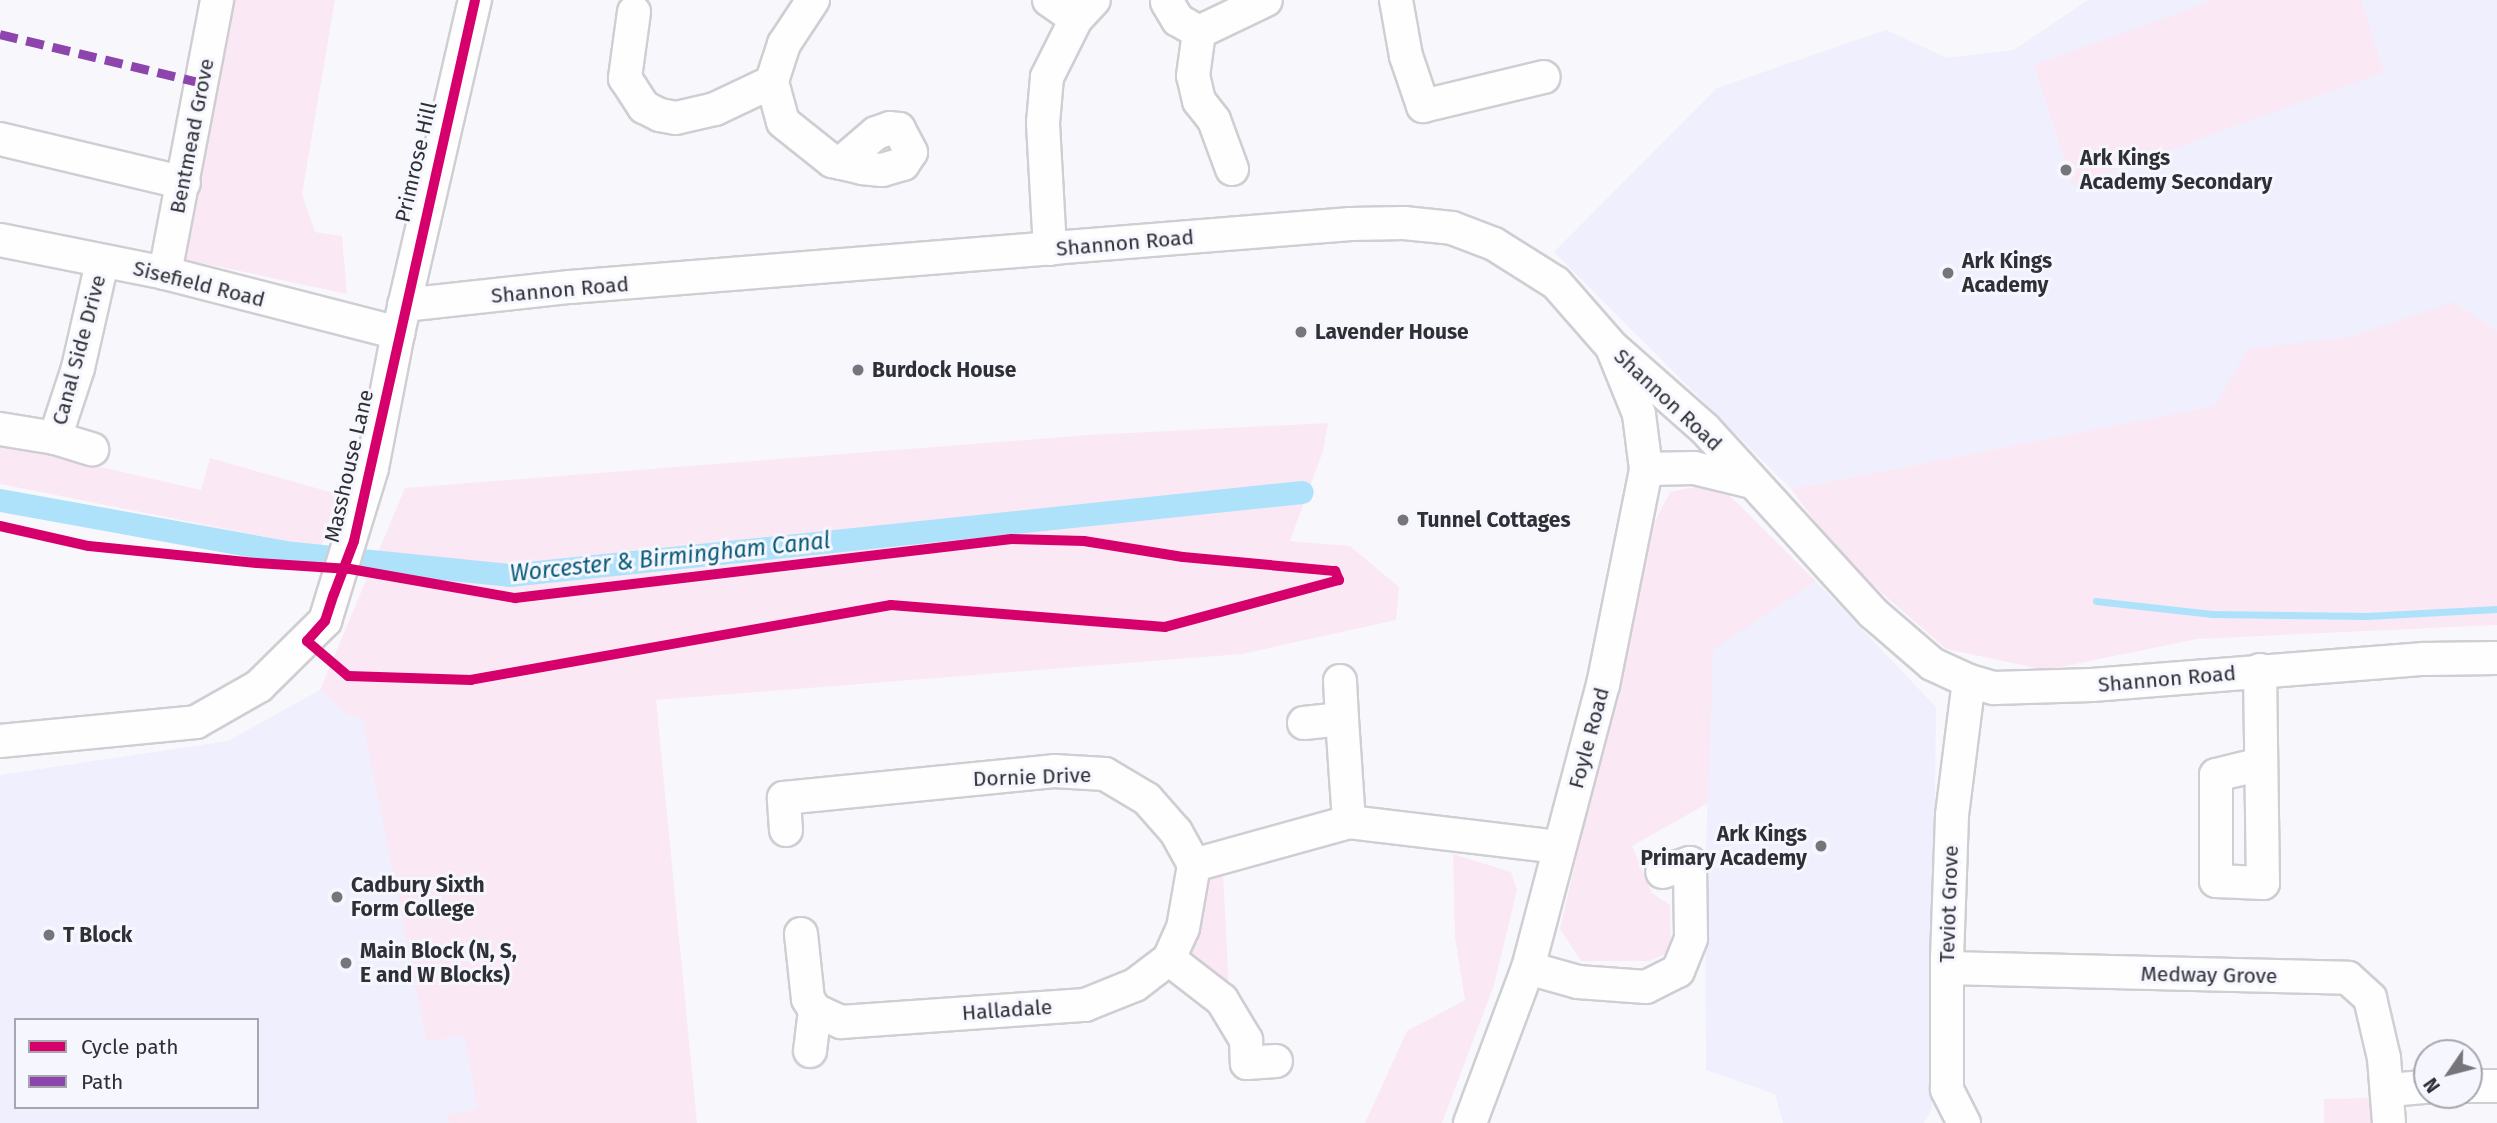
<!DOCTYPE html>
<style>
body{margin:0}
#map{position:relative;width:2497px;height:1123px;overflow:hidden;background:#f8f8fc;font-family:"Fira Sans",sans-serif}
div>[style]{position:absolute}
.built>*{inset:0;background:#efeffd}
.green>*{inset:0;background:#fbe8f5}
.stream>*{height:7px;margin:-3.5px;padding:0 3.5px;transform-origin:3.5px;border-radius:3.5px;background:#ade2fa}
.canal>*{height:23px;margin:-11.5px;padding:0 11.5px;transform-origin:11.5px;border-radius:11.5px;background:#ade2fa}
.roads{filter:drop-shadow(2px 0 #ceced3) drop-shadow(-2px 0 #ceced3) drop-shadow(0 2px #ceced3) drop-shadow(0 -2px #ceced3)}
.minor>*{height:32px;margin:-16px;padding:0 16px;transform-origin:16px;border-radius:16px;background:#fefeff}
.quiet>*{height:9px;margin-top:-4.5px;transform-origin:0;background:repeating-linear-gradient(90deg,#8e44ad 0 18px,transparent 0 27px)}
.cycleway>*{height:10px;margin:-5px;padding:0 5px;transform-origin:5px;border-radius:5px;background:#d6006c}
.dots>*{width:19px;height:19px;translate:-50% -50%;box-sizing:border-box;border:4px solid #f6f6fe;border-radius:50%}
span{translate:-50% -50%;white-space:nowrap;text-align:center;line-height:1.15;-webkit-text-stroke:6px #f6f6fe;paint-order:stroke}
.street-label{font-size:21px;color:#2f2f36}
.poi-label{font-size:21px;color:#2f2f36;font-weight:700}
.left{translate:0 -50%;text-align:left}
.right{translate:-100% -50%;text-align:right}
.water-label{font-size:23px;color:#085c78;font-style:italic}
.legend{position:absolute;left:14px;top:1018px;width:245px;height:91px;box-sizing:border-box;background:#f6f6fe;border:2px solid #a6a6ae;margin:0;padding:9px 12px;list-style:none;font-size:21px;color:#2f2f36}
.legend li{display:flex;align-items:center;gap:14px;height:35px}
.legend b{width:35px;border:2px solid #a6a6ae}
.north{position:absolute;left:2413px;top:1039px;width:70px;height:70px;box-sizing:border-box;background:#f6f6fe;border:2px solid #a6a6ae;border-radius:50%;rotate:235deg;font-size:19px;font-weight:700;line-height:28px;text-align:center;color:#2f2f36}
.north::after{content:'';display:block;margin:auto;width:24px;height:32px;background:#75757b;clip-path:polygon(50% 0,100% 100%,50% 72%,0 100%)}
</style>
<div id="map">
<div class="built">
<div style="clip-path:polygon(2088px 0,2497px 0,2497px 337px,2282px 393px,1791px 489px,1554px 252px,1717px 88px,1886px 30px,1947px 58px,2014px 50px)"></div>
<div style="clip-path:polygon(1816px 581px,1936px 707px,1932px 1108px,1924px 1123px,1783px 1123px,1775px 1094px,1706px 1070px,1705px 888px,1712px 650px)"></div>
<div style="clip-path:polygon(evenodd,320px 690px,348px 715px,463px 740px,697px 1123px,0 1123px,0 775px,228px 741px,320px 690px,16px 1020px,257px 1020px,257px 1107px,16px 1107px,16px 1020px)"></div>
</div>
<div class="green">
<div style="clip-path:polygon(229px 0,335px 0,302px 194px,315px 232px,342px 236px,347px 294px,178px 258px)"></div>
<div style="clip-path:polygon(2214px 0,2361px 0,2384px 72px,2073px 185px,2034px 65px)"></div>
<div style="clip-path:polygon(2454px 302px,2497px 331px,2497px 625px,2197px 639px,2046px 670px,1946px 649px,1844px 560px,1791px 489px,2215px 406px,2248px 349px,2350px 337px)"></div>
<div style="clip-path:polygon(1328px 423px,1323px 451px,1290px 541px,1350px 546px,1399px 587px,1396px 620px,1242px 654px,656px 700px,697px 1123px,449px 1123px,447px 1115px,478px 1109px,464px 1035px,427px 1042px,362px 718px,348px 715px,320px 690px,405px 488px,1089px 435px)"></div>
<div style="clip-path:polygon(0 444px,201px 490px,210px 458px,337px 494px,321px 548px,0 484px)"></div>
<div style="clip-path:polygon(1695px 487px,1724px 490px,1816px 581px,1713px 650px,1708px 803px,1632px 846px,1652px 893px,1670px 905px,1671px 951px,1650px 961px,1581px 961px,1560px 929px,1653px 525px,1670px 492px)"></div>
<div style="clip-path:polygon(1453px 854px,1511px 872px,1517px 890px,1494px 985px,1442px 1123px,1365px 1123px,1407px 1031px,1465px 1000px,1455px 938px)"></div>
<div style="clip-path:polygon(1223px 875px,1229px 988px,1195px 960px,1188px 948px,1200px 900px,1210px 880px)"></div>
<div style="clip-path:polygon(2372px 1098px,2372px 1123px,2324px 1123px,2324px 1099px)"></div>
</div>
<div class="stream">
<div style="left:2096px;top:601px;width:117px;rotate:6.4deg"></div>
<div style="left:2212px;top:614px;width:155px;rotate:0.7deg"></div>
<div style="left:2367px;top:616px;width:130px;rotate:-3.1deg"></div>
</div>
<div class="canal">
<div style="left:0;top:500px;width:298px;rotate:10.3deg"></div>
<div style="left:293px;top:553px;width:217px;rotate:5.8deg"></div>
<div style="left:509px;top:575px;width:797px;rotate:-5.98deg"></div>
</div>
<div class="roads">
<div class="minor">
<div style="left:813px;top:0;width:53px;rotate:123.4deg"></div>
<div style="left:784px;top:44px;width:40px;rotate:108deg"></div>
<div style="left:772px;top:82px;width:41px;rotate:74.6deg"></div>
<div style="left:783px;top:122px;width:63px;rotate:38.5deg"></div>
<div style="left:832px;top:161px;width:9px;rotate:13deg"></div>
<div style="left:841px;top:163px;width:22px;rotate:13deg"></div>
<div style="left:862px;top:168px;width:20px;rotate:6deg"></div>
<div style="left:882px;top:170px;width:22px;rotate:-16deg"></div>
<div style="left:903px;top:164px;width:14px;rotate:-56deg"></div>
<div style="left:911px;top:152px;width:26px;rotate:-118deg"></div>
<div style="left:899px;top:129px;width:9px;rotate:-174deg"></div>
<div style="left:890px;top:128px;width:15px;rotate:160deg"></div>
<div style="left:876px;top:133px;width:46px;rotate:139.4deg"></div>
<div style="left:1049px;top:0;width:33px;rotate:35deg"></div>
<div style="left:1396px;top:0;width:57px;rotate:79.9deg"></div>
<div style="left:1406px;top:56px;width:53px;rotate:71.2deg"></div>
<div style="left:1423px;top:106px;width:124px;rotate:-13.5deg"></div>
<div style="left:1167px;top:2px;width:21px;rotate:59deg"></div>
<div style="left:1178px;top:20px;width:24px;rotate:30deg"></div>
<div style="left:634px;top:12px;width:67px;rotate:97.8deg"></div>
<div style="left:625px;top:78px;width:35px;rotate:57deg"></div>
<div style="left:644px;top:107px;width:18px;rotate:27deg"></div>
<div style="left:660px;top:115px;width:16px;rotate:11deg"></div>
<div style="left:676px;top:118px;width:40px;rotate:-13deg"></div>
<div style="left:715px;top:109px;width:63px;rotate:-25.3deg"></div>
<div style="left:0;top:139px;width:189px;rotate:13.4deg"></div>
<div style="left:1232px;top:169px;width:52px;rotate:-110.2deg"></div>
<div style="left:1214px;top:120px;width:24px;rotate:-128deg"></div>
<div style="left:1199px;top:101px;width:26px;rotate:-103deg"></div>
<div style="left:1193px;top:76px;width:44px;rotate:-82.2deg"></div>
<div style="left:1199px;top:32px;width:74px;rotate:-25.5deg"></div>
<div style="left:0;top:240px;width:168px;rotate:11.3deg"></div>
<div style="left:165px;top:273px;width:241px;rotate:14.4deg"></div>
<div style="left:1050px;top:249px;width:126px;rotate:-93.2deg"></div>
<div style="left:1043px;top:123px;width:46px;rotate:-85deg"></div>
<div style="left:1047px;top:77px;width:65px;rotate:-63.4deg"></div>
<div style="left:1076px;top:19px;width:26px;rotate:-47deg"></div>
<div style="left:165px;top:273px;width:278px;rotate:-79.2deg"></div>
<div style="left:404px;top:305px;width:167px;rotate:-6.2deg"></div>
<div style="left:570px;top:287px;width:783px;rotate:-4.62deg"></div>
<div style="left:1350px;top:224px;width:54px;rotate:-1.1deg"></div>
<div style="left:1404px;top:223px;width:48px;rotate:5.9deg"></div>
<div style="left:1452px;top:228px;width:45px;rotate:20.9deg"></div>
<div style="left:1494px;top:244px;width:73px;rotate:32.2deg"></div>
<div style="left:1556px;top:283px;width:85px;rotate:48.8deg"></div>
<div style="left:1612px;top:347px;width:124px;rotate:41.4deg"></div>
<div style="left:1705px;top:429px;width:249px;rotate:47.6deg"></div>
<div style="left:1873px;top:613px;width:78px;rotate:40.8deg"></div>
<div style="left:1932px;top:664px;width:41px;rotate:24.7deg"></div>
<div style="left:1969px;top:681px;width:26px;rotate:16deg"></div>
<div style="left:1994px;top:688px;width:98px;rotate:-1.8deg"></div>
<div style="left:2092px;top:685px;width:333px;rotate:-4.5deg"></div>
<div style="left:2424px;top:659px;width:73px;rotate:-0.8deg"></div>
<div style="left:0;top:429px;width:56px;rotate:9.3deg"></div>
<div style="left:55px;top:438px;width:74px;rotate:-71.8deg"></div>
<div style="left:78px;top:368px;width:109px;rotate:-77.2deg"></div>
<div style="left:55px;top:438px;width:39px;rotate:17deg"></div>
<div style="left:1646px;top:469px;width:48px;rotate:-1.2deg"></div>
<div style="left:1694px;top:468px;width:56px;rotate:13.5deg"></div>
<div style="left:2260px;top:670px;width:213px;rotate:89.2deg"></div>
<div style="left:2263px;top:883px;width:47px;rotate:-177.6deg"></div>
<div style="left:2216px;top:881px;width:106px;rotate:-90deg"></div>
<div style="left:2216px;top:775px;width:46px;rotate:-13.7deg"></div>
<div style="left:1340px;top:681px;width:38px;rotate:87deg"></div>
<div style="left:1304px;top:723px;width:38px;rotate:-6deg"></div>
<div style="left:1342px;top:719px;width:103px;rotate:86.1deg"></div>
<div style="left:0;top:741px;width:197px;rotate:-5.5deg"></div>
<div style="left:196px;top:722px;width:73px;rotate:-29.7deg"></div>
<div style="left:259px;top:686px;width:93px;rotate:-44.6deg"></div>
<div style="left:325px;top:621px;width:160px;rotate:-72.9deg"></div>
<div style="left:372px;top:468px;width:137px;rotate:-79.1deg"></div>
<div style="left:398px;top:333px;width:342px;rotate:-77deg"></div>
<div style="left:786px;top:830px;width:32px;rotate:-94deg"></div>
<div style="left:784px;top:798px;width:271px;rotate:-5.7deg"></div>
<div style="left:1054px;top:771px;width:51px;rotate:3.4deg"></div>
<div style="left:1105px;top:774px;width:49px;rotate:30.8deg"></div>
<div style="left:1147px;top:799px;width:44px;rotate:48.7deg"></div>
<div style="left:1176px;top:832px;width:38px;rotate:61deg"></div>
<div style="left:1194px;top:865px;width:161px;rotate:-15.5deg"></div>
<div style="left:1349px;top:822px;width:212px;rotate:6.8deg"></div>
<div style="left:801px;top:934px;width:65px;rotate:83.9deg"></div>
<div style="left:808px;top:999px;width:13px;rotate:58deg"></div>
<div style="left:815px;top:1010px;width:29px;rotate:25deg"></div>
<div style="left:841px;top:1022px;width:245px;rotate:-4deg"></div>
<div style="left:1085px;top:1005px;width:54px;rotate:-21.8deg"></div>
<div style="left:1135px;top:985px;width:43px;rotate:-37.4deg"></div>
<div style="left:1169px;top:959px;width:34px;rotate:-66deg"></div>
<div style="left:1183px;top:928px;width:64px;rotate:-80.1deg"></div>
<div style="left:1169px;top:959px;width:67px;rotate:37.7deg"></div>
<div style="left:1222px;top:1000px;width:47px;rotate:59deg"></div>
<div style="left:1246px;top:1040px;width:23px;rotate:88deg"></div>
<div style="left:1247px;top:1063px;width:29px;rotate:-4deg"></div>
<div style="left:1528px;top:968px;width:52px;rotate:15.6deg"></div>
<div style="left:1578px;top:982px;width:68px;rotate:4.2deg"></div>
<div style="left:1646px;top:987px;width:36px;rotate:-27deg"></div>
<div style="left:1678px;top:971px;width:35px;rotate:-68deg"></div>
<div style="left:1691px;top:938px;width:75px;rotate:-90.8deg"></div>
<div style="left:1690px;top:863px;width:29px;rotate:162deg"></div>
<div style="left:1947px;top:968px;width:401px;rotate:1.4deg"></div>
<div style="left:2348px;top:978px;width:30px;rotate:42deg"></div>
<div style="left:2370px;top:998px;width:62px;rotate:76.9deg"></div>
<div style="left:2384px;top:1058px;width:65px;rotate:85.6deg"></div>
<div style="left:810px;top:1051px;width:41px;rotate:-83deg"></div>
<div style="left:2469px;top:1086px;width:28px"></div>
<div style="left:2389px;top:1090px;width:38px;rotate:-5deg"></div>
<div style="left:1470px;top:1123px;width:165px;rotate:-69.5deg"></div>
<div style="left:1528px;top:968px;width:293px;rotate:-75.2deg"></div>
<div style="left:1603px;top:685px;width:220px;rotate:-78.7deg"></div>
<div style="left:1646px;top:469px;width:55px;rotate:-97.3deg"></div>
<div style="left:1639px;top:414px;width:69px;rotate:-112.1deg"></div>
<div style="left:1964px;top:1123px;width:38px;rotate:-117deg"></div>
<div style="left:1947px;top:1089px;width:130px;rotate:-90deg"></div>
<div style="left:1947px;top:959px;width:144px;rotate:-88deg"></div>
<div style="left:1952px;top:815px;width:135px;rotate:-82.8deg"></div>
</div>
</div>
<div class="quiet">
<div style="left:0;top:34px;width:208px;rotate:13.6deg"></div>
</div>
<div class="cycleway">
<div style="left:0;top:526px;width:91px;rotate:12.7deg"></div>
<div style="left:89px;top:546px;width:169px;rotate:5.8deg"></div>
<div style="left:257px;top:563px;width:93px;rotate:3.7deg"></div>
<div style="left:350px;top:569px;width:168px;rotate:10deg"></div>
<div style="left:515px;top:598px;width:500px;rotate:-6.77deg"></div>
<div style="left:1012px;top:539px;width:72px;rotate:1.6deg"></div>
<div style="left:1084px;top:541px;width:100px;rotate:9.2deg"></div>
<div style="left:1183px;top:557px;width:153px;rotate:5.3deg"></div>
<div style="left:1335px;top:571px;width:10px;rotate:66deg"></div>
<div style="left:1339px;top:580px;width:180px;rotate:164.9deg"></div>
<div style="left:1165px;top:627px;width:275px;rotate:-175.4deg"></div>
<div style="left:891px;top:605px;width:427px;rotate:169.9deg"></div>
<div style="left:471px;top:680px;width:123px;rotate:-178.1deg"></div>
<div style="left:348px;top:676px;width:54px;rotate:-139.5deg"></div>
<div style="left:307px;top:641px;width:27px;rotate:-48deg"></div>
<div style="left:325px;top:621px;width:28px;rotate:-72deg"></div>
<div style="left:334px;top:594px;width:57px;rotate:-69.3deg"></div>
<div style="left:354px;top:541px;width:554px;rotate:-77.39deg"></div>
</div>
<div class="dots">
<div style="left:2066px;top:170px;background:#75757b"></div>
<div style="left:1948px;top:273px;background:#75757b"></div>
<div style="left:1301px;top:332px;background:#75757b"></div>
<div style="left:858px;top:370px;background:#75757b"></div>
<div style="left:1403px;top:520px;background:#75757b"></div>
<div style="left:1821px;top:846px;background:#75757b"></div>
<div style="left:337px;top:897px;background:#75757b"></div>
<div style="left:49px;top:935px;background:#75757b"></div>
<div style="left:346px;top:963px;background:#75757b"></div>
</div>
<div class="street-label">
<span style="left:192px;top:136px;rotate:-79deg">Bentmead Grove</span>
<span style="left:416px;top:162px;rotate:-77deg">Primrose Hill</span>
<span style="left:1125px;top:243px;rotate:-5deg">Shannon Road</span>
<span style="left:199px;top:284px;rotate:14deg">Sisefield Road</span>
<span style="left:560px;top:290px;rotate:-5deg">Shannon Road</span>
<span style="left:79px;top:350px;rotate:-75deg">Canal Side Drive</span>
<span style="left:1668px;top:400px;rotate:43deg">Shannon Road</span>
<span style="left:349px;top:466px;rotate:-77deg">Masshouse Lane</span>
<span style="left:2167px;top:679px;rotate:-5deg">Shannon Road</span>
<span style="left:1589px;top:738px;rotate:-75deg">Foyle Road</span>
<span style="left:1032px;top:777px;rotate:-2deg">Dornie Drive</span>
<span style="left:1949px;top:904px;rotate:-88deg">Teviot Grove</span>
<span style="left:2209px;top:975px;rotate:1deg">Medway Grove</span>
<span style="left:1007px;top:1010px;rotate:-4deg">Halladale</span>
</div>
<div class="poi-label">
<span class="left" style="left:2080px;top:170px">Ark Kings<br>Academy Secondary</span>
<span class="left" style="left:1962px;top:273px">Ark Kings<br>Academy</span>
<span class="left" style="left:1315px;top:332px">Lavender House</span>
<span class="left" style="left:872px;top:370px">Burdock House</span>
<span class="left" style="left:1417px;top:520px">Tunnel Cottages</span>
<span class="right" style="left:1807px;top:846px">Ark Kings<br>Primary Academy</span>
<span class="left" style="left:351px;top:897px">Cadbury Sixth<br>Form College</span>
<span class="left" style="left:63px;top:935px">T Block</span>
<span class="left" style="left:360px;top:963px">Main Block (N, S,<br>E and W Blocks)</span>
</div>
<div class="water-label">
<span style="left:670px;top:557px;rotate:-6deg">Worcester &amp; Birmingham Canal</span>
</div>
<ul class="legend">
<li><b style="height:9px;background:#d6006c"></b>Cycle path</li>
<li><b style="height:9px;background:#8e44ad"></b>Path</li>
</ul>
<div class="north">N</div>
</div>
